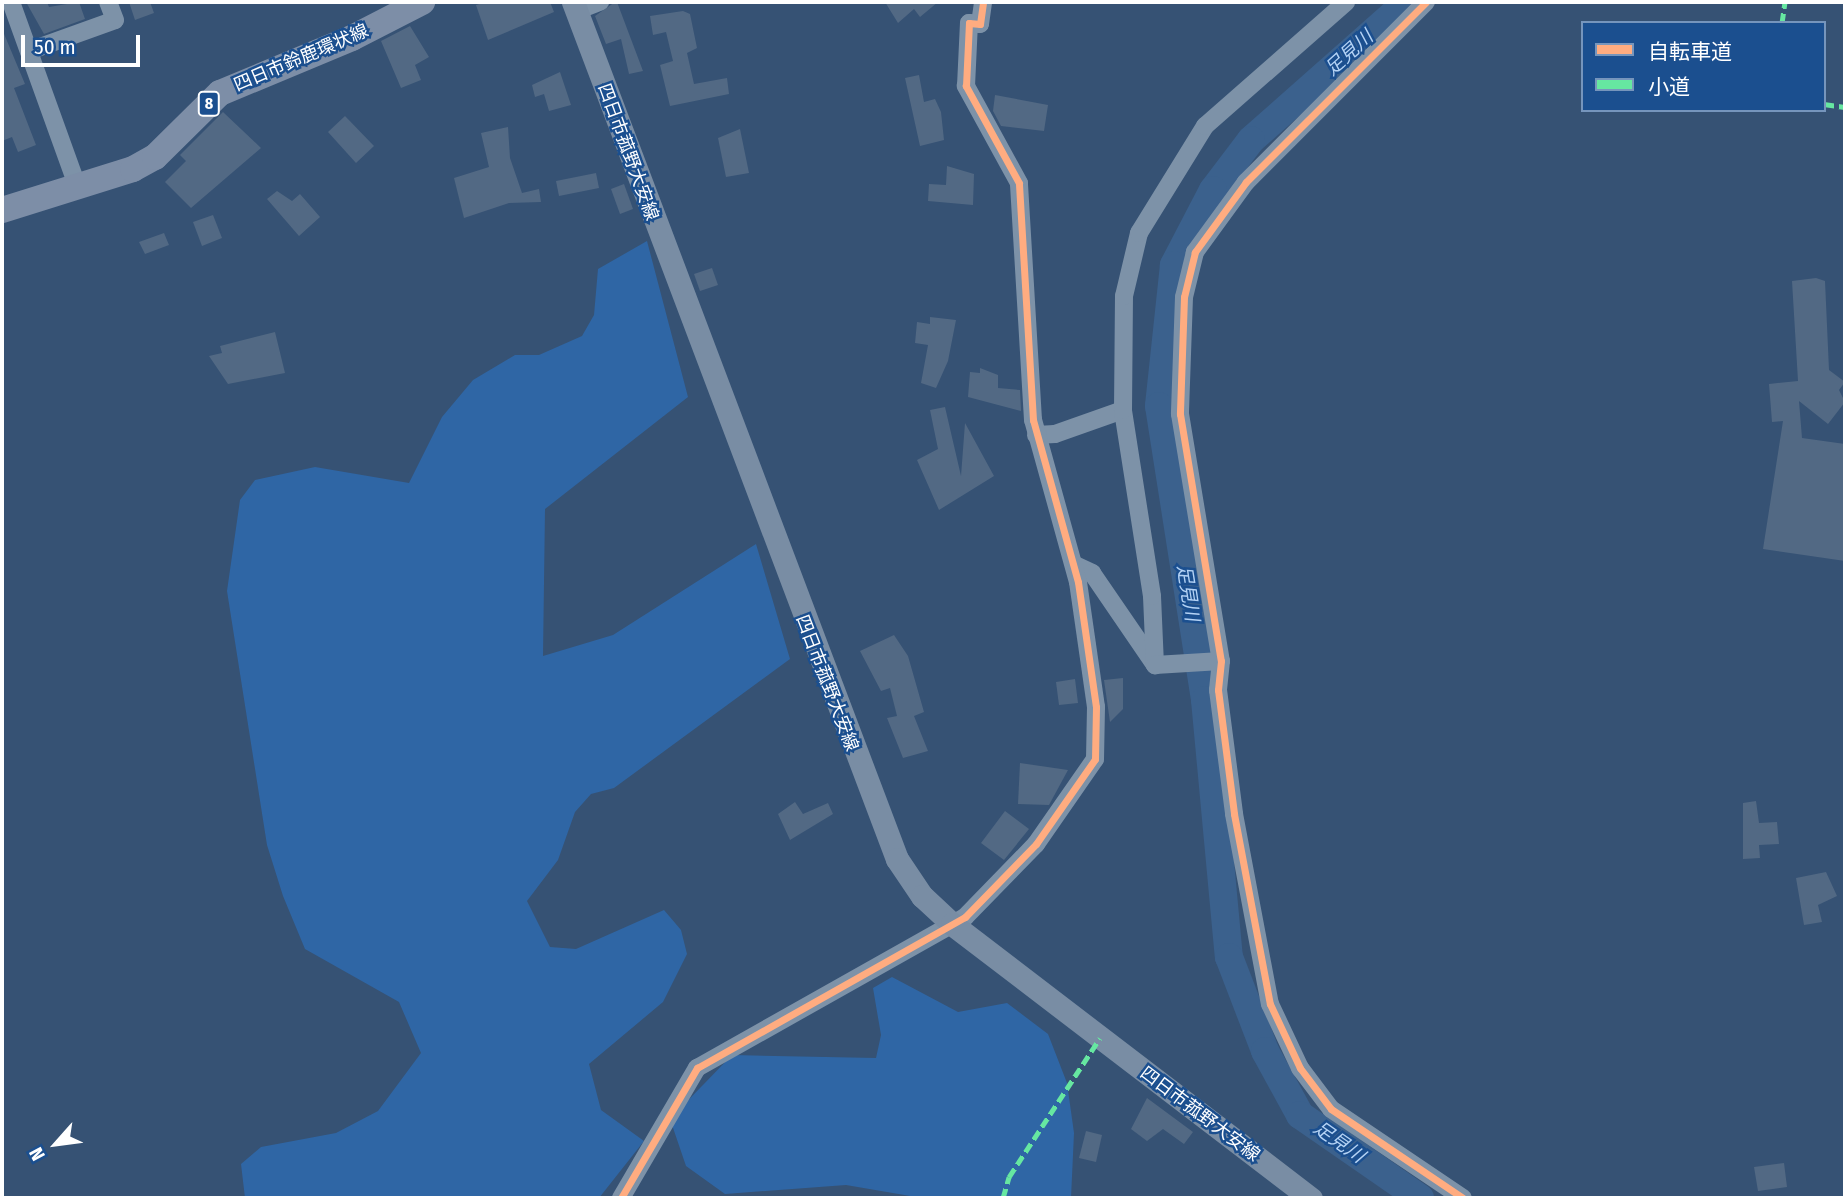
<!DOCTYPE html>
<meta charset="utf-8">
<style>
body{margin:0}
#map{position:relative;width:1847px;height:1200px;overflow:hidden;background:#365274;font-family:"Fira Sans Condensed","Noto Sans JP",sans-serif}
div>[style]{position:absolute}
.green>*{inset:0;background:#2f66a5}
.river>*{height:28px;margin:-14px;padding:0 14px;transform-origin:14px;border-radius:14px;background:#3b618d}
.building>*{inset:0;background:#526984}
.minor>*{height:18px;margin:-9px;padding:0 9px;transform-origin:9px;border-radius:9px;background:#7d92a8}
.secondary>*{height:23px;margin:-11.5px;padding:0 11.5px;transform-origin:11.5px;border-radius:11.5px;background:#798da4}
.primary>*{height:26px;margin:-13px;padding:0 13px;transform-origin:13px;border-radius:13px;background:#7d8ea7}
.quiet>*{height:5px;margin-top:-2.5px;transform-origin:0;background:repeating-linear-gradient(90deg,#66e7a1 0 10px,transparent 0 15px)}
.cycleway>*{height:7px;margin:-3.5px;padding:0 3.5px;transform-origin:3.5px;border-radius:3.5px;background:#ffac80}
span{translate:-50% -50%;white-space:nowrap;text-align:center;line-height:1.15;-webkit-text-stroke:5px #1b4f8f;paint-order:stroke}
.shield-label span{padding:2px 5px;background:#1b4f8f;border:2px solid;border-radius:5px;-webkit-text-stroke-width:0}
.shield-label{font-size:16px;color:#fff;font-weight:700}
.street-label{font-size:18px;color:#fff}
.water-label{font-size:19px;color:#b5d3f5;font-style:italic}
.frame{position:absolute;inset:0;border:4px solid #fff;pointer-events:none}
.legend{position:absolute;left:1581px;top:21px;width:245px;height:91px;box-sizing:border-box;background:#1b4f8f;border:2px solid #7695bc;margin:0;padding:9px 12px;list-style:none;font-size:21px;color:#fff}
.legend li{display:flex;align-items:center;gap:14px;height:35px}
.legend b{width:35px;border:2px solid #7695bc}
.north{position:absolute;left:21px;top:1109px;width:70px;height:70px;-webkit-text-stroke:5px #1b4f8f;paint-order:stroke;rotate:242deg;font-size:19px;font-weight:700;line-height:28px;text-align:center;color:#fff}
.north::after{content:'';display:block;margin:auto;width:24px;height:32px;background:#fff;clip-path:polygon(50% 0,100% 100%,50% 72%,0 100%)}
.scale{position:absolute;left:21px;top:35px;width:119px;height:32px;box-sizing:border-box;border:4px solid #fff;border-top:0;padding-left:9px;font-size:21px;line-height:24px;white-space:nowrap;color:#fff;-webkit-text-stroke:5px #1b4f8f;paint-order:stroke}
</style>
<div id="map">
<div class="green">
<div style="clip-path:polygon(647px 241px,688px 397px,545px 509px,543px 656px,613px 635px,756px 544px,790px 659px,614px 788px,591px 794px,575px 812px,558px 860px,527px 901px,550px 947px,576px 949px,664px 910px,681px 930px,687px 954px,663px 1002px,589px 1064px,601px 1110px,644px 1141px,599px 1198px,245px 1198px,241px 1164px,261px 1147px,336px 1133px,378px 1111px,421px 1053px,399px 1002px,305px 949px,283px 896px,267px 845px,227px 591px,240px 500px,255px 480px,315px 467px,409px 483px,442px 417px,473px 380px,515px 355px,539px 355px,582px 336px,594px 315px,598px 269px)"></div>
<div style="clip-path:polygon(892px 977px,958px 1012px,1007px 1003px,1048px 1034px,1067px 1083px,1074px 1133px,1071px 1198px,922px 1198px,846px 1185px,725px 1194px,686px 1166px,670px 1119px,732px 1055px,876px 1058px,881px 1035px,873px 988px)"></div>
</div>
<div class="river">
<div style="left:1407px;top:2px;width:208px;rotate:138.5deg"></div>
<div style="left:1251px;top:140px;width:63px;rotate:127.2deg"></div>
<div style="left:1213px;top:190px;width:85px;rotate:117.5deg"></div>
<div style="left:1174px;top:265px;width:142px;rotate:96.1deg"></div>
<div style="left:1159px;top:406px;width:298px;rotate:81.1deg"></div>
<div style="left:1205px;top:700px;width:258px;rotate:84.7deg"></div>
<div style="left:1229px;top:957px;width:101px;rotate:69deg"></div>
<div style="left:1265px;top:1051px;width:73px;rotate:61.3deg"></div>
<div style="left:1300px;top:1115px;width:146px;rotate:34.7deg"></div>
</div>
<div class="building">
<div style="clip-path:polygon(26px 2px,47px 2px,49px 7px,79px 2px,85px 19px,44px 34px)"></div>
<div style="clip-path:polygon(129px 2px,150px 2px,154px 13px,135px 20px)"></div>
<div style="clip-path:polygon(486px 2px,550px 2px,554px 12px,488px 40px,476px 5px)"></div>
<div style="clip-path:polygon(615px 2px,617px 2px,643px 71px,629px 74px,621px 39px,606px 44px,595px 16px)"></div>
<div style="clip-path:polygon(885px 2px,938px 2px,920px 17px,914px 9px,898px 23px)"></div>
<div style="clip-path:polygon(683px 11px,690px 14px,697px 48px,687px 53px,694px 84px,727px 78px,729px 94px,670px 106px,660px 65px,673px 61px,666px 32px,653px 35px,650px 16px)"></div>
<div style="clip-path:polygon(410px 26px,429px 57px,415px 65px,421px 80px,401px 88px,381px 41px)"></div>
<div style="clip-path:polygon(2px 29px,25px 84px,14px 88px,36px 145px,18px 152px,12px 137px,2px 141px)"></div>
<div style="clip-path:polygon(560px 72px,571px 105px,549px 111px,544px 94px,535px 97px,532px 85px)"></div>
<div style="clip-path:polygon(919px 75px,924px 102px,935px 99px,941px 112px,944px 140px,920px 146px,905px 78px)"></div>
<div style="clip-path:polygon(995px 95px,1048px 105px,1044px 131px,1001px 126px,993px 111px)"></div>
<div style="clip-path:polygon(223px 112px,261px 148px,191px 208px,165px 182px,186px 161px,180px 155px)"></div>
<div style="clip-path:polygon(345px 116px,374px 146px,356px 163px,328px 132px)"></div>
<div style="clip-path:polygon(508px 127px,510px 158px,522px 193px,539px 189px,541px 202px,509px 203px,464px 218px,454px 178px,489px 167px,481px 133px)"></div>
<div style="clip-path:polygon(740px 129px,749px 173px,726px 177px,718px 138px)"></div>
<div style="clip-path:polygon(947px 166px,974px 174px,973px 205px,928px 201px,929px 184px,946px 185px)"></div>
<div style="clip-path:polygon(596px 173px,599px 188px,559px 196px,556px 181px)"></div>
<div style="clip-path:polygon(624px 184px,633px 209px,620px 214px,611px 189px)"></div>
<div style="clip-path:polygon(277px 191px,292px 201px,300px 194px,320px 217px,299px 236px,267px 199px)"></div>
<div style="clip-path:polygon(213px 215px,222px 238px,202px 246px,193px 222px)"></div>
<div style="clip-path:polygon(164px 233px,169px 245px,145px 254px,139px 242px)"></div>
<div style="clip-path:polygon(712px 268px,718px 285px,700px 291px,694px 274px)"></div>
<div style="clip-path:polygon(1816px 278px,1825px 281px,1829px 370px,1845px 382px,1839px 390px,1845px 402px,1828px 424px,1799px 401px,1802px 438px,1845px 444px,1845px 561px,1763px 549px,1783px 421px,1772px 422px,1769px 384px,1798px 381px,1792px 281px)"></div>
<div style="clip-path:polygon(930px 317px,956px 320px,948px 361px,936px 388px,921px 383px,928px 345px,915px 343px,917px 322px,930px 324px)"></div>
<div style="clip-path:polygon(275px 332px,285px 373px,228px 384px,209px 356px,222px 353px,220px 346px)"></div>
<div style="clip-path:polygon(980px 368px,998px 375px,998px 388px,1020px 390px,1021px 411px,968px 397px,970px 372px,980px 373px)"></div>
<div style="clip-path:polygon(945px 407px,961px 476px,965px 423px,994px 476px,939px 510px,917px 460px,938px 449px,930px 410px)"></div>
<div style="clip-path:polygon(894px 635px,908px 656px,924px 712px,914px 716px,928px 751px,903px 758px,887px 718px,897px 716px,890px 688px,881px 691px,860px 651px)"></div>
<div style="clip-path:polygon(1123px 678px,1123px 709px,1110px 722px,1104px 680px)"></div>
<div style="clip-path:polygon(1075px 679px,1078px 703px,1059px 705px,1056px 682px)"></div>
<div style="clip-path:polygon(1020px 763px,1068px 770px,1049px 805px,1018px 804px)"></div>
<div style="clip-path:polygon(1756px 801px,1759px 823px,1777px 822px,1779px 844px,1759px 845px,1760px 858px,1743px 859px,1743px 803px)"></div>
<div style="clip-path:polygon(795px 802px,803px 814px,828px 803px,833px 814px,790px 840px,778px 814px)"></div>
<div style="clip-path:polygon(1005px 811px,1029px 829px,1004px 860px,981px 843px)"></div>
<div style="clip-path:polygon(1826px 872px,1837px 896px,1818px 905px,1822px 922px,1804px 925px,1796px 878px)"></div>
<div style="clip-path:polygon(1147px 1098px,1193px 1132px,1184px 1144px,1163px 1129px,1147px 1141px,1131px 1129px)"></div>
<div style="clip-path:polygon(1086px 1131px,1102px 1135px,1096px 1162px,1079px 1158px)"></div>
<div style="clip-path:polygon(1784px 1163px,1787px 1187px,1758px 1191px,1754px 1167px)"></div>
</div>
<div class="minor">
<div style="left:11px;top:2px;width:198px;rotate:70.2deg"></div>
<div style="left:1426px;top:2px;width:255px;rotate:135deg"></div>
<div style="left:1246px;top:182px;width:87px;rotate:126.1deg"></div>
<div style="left:1195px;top:252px;width:46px;rotate:103.7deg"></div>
<div style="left:1184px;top:297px;width:117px;rotate:92deg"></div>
<div style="left:1180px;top:414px;width:250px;rotate:80.6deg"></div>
<div style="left:1221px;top:661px;width:29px;rotate:96deg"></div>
<div style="left:1218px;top:690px;width:125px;rotate:82.6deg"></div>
<div style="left:1234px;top:814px;width:193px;rotate:79.3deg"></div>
<div style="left:1270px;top:1004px;width:71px;rotate:64.9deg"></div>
<div style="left:1300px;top:1068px;width:51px;rotate:52.9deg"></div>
<div style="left:1331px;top:1109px;width:159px;rotate:34deg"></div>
<div style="left:576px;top:11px;width:26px;rotate:-21deg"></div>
<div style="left:29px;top:51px;width:91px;rotate:-19.8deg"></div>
<div style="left:115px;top:20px;width:19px;rotate:-111deg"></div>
<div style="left:1036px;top:435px;width:19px;rotate:-3deg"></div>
<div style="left:1055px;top:434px;width:72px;rotate:-19.4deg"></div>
<div style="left:1075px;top:565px;width:19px;rotate:25deg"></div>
<div style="left:1092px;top:573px;width:112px;rotate:55.6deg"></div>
<div style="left:1155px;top:665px;width:69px;rotate:-92.5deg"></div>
<div style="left:1152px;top:596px;width:188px;rotate:-98.9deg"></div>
<div style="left:1123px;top:410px;width:114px;rotate:-89.5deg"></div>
<div style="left:1124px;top:296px;width:65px;rotate:-76.6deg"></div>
<div style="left:1139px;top:233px;width:126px;rotate:-58.3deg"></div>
<div style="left:1205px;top:126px;width:188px;rotate:-41.3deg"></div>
<div style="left:1155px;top:665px;width:66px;rotate:-3.5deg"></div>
<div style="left:621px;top:1198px;width:151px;rotate:-59.7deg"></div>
<div style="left:697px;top:1068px;width:308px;rotate:-29.4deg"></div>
<div style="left:965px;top:917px;width:102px;rotate:-45.8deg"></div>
<div style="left:1036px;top:844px;width:103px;rotate:-55.2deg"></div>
<div style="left:1095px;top:759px;width:52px;rotate:-88.9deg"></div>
<div style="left:1096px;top:707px;width:126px;rotate:-98.2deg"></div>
<div style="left:1078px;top:582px;width:168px;rotate:-105.5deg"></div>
<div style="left:1033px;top:420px;width:237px;rotate:-93.4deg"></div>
<div style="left:1019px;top:183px;width:111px;rotate:-118.7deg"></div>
<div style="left:966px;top:86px;width:63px;rotate:-87.3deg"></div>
<div style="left:969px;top:23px;width:11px;rotate:5deg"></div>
<div style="left:980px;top:24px;width:22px;rotate:-82deg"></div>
</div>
<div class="secondary">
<div style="left:573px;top:2px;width:916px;rotate:69.29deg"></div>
<div style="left:897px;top:859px;width:45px;rotate:56deg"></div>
<div style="left:922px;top:896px;width:41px;rotate:43deg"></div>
<div style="left:952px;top:924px;width:452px;rotate:37.4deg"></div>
</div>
<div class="primary">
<div style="left:2px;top:210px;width:137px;rotate:-17.4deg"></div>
<div style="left:133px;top:169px;width:25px;rotate:-29deg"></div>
<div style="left:155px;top:157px;width:91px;rotate:-44.6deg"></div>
<div style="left:220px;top:93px;width:143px;rotate:-22.6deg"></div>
<div style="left:352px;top:38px;width:79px;rotate:-27.2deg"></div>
</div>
<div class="quiet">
<div style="left:1782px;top:23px;width:21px;rotate:-82deg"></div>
<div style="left:1824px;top:104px;width:21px;rotate:8deg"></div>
<div style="left:1003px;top:1198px;width:22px;rotate:-74deg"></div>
<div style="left:1009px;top:1177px;width:166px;rotate:-56.8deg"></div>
</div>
<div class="cycleway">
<div style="left:1426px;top:2px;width:255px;rotate:135deg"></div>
<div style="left:1246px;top:182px;width:87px;rotate:126.1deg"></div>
<div style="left:1195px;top:252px;width:46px;rotate:103.7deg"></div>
<div style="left:1184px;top:297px;width:117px;rotate:92deg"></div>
<div style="left:1180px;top:414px;width:250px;rotate:80.6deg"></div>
<div style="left:1221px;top:661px;width:29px;rotate:96deg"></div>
<div style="left:1218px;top:690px;width:125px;rotate:82.6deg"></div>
<div style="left:1234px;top:814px;width:193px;rotate:79.3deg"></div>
<div style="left:1270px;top:1004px;width:71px;rotate:64.9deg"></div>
<div style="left:1300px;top:1068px;width:51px;rotate:52.9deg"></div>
<div style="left:1331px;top:1109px;width:159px;rotate:34deg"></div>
<div style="left:621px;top:1198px;width:151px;rotate:-59.7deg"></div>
<div style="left:697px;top:1068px;width:308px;rotate:-29.4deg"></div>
<div style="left:965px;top:917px;width:102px;rotate:-45.8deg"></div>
<div style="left:1036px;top:844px;width:103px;rotate:-55.2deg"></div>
<div style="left:1095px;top:759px;width:52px;rotate:-88.9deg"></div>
<div style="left:1096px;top:707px;width:126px;rotate:-98.2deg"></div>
<div style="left:1078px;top:582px;width:168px;rotate:-105.5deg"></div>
<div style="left:1033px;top:420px;width:237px;rotate:-93.4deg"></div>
<div style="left:1019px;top:183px;width:111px;rotate:-118.7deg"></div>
<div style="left:966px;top:86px;width:63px;rotate:-87.3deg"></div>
<div style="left:969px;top:23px;width:11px;rotate:5deg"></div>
<div style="left:980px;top:24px;width:22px;rotate:-82deg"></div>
</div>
<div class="shield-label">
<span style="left:209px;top:104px">8</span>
</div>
<div class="street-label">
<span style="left:301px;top:58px;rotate:-23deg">四日市鈴鹿環状線</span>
<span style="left:628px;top:152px;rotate:70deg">四日市菰野大安線</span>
<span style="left:827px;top:683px;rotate:69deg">四日市菰野大安線</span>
<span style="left:1200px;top:1114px;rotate:37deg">四日市菰野大安線</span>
</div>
<div class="water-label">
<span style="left:1349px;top:53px;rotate:-42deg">足見川</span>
<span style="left:1188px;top:593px;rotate:81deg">足見川</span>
<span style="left:1339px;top:1142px;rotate:35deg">足見川</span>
</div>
<div class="frame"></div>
<ul class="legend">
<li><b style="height:9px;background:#ffac80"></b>自転車道</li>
<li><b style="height:9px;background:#66e7a1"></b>小道</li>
</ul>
<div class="north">N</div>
<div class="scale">50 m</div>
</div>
